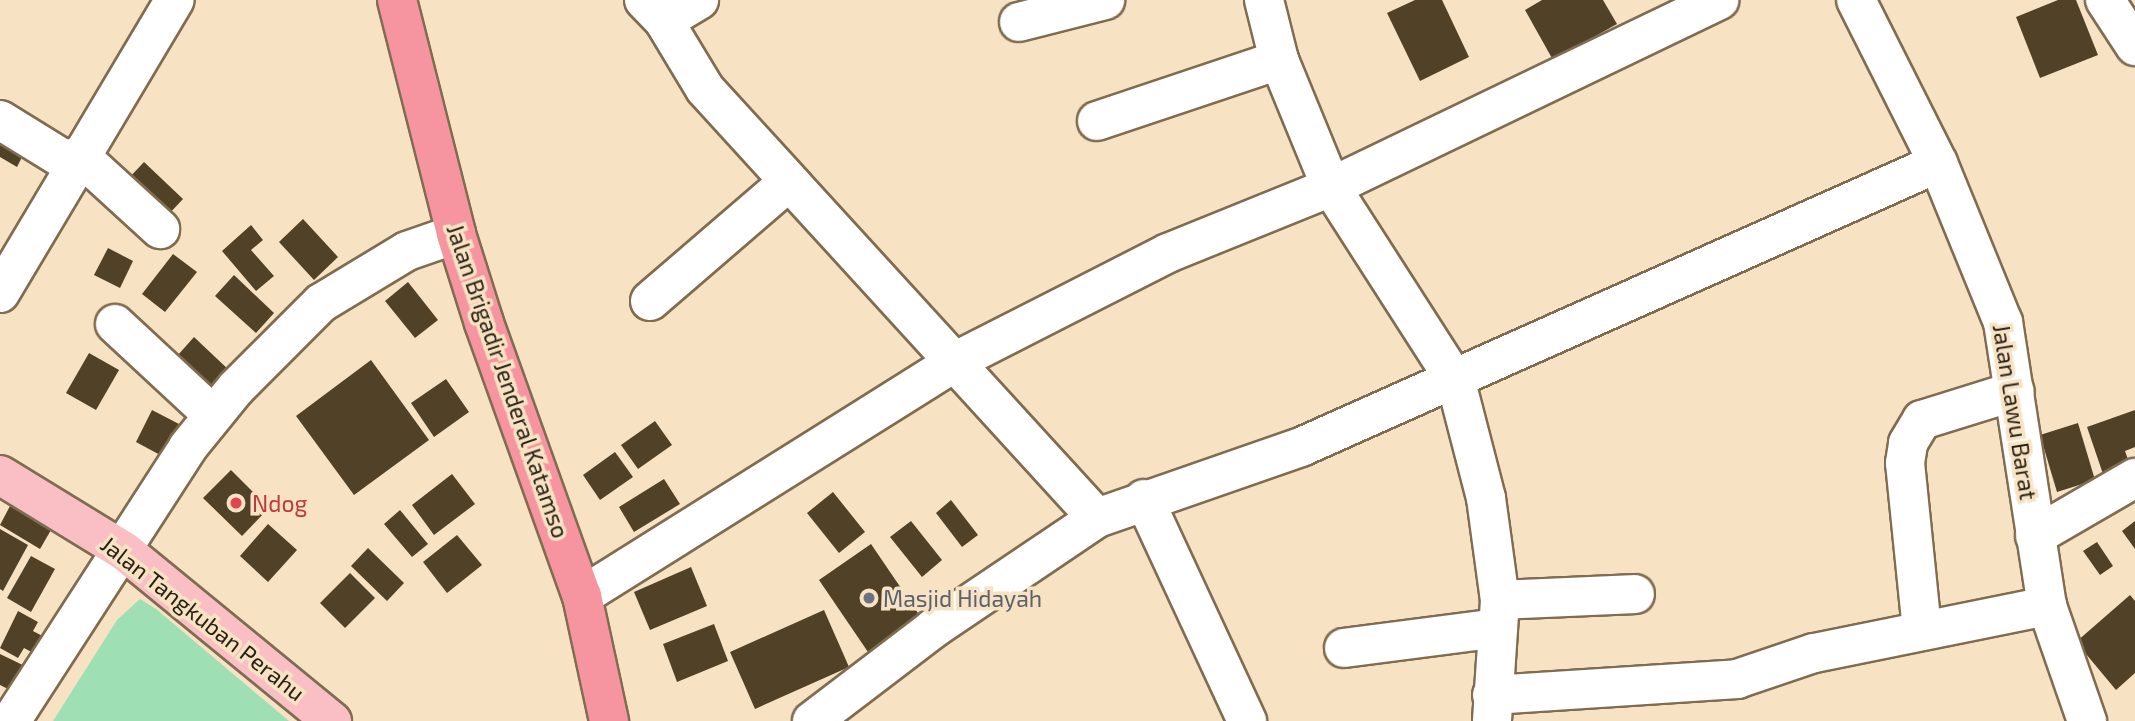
<!DOCTYPE html>
<style>
body{margin:0}
#map{position:relative;width:2135px;height:721px;overflow:hidden;background:#f7e2c4;font-family:"Exo 2",sans-serif}
div>[style]{position:absolute}
.green>*{inset:0;background:#9edfb4}
.building>*{inset:0;background:#514126}
.roads{filter:drop-shadow(2px 0 #7f6c51) drop-shadow(-2px 0 #7f6c51) drop-shadow(0 2px #7f6c51) drop-shadow(0 -2px #7f6c51)}
.minor>*{height:38px;margin:-19px;padding:0 19px;transform-origin:19px;border-radius:19px;background:#fff}
.major>*{height:38px;margin:-19px;padding:0 19px;transform-origin:19px;border-radius:19px;background:#fabfc5}
.highway>*{height:38px;margin:-19px;padding:0 19px;transform-origin:19px;border-radius:19px;background:#f6949f}
.dots>*{width:19px;height:19px;translate:-50% -50%;box-sizing:border-box;border:4px solid #f7e2c4;border-radius:50%}
span{translate:-50% -50%;white-space:nowrap;text-align:center;line-height:1.15;-webkit-text-stroke:7px #f7e2c4;paint-order:stroke}
.street-label{font-size:23px;color:#261f14}
.health-label{font-size:23px;color:#be3a42}
.left{translate:0 -50%;text-align:left}
.worship-label{font-size:23px;color:#5b616d}
</style>
<div id="map">
<div class="green">
<div style="clip-path:polygon(140px 599px,156px 609px,289px 721px,53px 721px,117px 620px)"></div>
</div>
<div class="building">
<div style="clip-path:polygon(1415px 0,1442px 0,1469px 57px,1420px 81px,1387px 13px)"></div>
<div style="clip-path:polygon(1542px 0,1603px 0,1617px 24px,1553px 60px,1525px 10px)"></div>
<div style="clip-path:polygon(2058px 0,2076px 0,2098px 55px,2040px 78px,2016px 17px)"></div>
<div style="clip-path:polygon(0 139px,24px 153px,17px 167px,0 157px)"></div>
<div style="clip-path:polygon(144px 162px,183px 199px,167px 216px,128px 179px)"></div>
<div style="clip-path:polygon(303px 219px,338px 257px,314px 280px,279px 242px)"></div>
<div style="clip-path:polygon(251px 225px,263px 240px,251px 250px,274px 276px,256px 291px,222px 251px)"></div>
<div style="clip-path:polygon(108px 248px,133px 261px,120px 288px,94px 275px)"></div>
<div style="clip-path:polygon(173px 254px,197px 272px,165px 312px,142px 294px)"></div>
<div style="clip-path:polygon(234px 275px,274px 313px,256px 333px,215px 296px)"></div>
<div style="clip-path:polygon(408px 282px,438px 320px,415px 338px,385px 301px)"></div>
<div style="clip-path:polygon(194px 337px,231px 372px,215px 390px,178px 355px)"></div>
<div style="clip-path:polygon(89px 353px,119px 370px,96px 410px,66px 393px)"></div>
<div style="clip-path:polygon(371px 360px,429px 440px,354px 495px,296px 416px)"></div>
<div style="clip-path:polygon(446px 379px,469px 412px,434px 437px,411px 403px)"></div>
<div style="clip-path:polygon(152px 410px,179px 424px,162px 456px,136px 442px)"></div>
<div style="clip-path:polygon(2135px 410px,2135px 447px,2125px 451px,2130px 465px,2103px 474px,2087px 427px)"></div>
<div style="clip-path:polygon(655px 421px,672px 445px,638px 469px,621px 445px)"></div>
<div style="clip-path:polygon(2078px 423px,2095px 480px,2057px 492px,2040px 435px)"></div>
<div style="clip-path:polygon(615px 452px,633px 477px,600px 500px,583px 475px)"></div>
<div style="clip-path:polygon(231px 470px,269px 508px,242px 536px,203px 498px)"></div>
<div style="clip-path:polygon(452px 474px,475px 504px,434px 535px,412px 505px)"></div>
<div style="clip-path:polygon(664px 479px,680px 504px,634px 532px,619px 507px)"></div>
<div style="clip-path:polygon(833px 492px,865px 532px,839px 553px,807px 513px)"></div>
<div style="clip-path:polygon(951px 500px,978px 535px,962px 547px,936px 513px)"></div>
<div style="clip-path:polygon(10px 506px,51px 530px,40px 549px,0 525px)"></div>
<div style="clip-path:polygon(400px 510px,428px 544px,412px 557px,384px 524px)"></div>
<div style="clip-path:polygon(911px 521px,942px 560px,922px 577px,890px 537px)"></div>
<div style="clip-path:polygon(2135px 521px,2135px 549px,2122px 531px)"></div>
<div style="clip-path:polygon(268px 524px,297px 550px,268px 582px,240px 556px)"></div>
<div style="clip-path:polygon(0 529px,28px 545px,3px 591px,0 589px)"></div>
<div style="clip-path:polygon(457px 535px,482px 565px,447px 593px,423px 562px)"></div>
<div style="clip-path:polygon(2097px 542px,2113px 566px,2100px 575px,2083px 551px)"></div>
<div style="clip-path:polygon(871px 544px,920px 616px,868px 652px,819px 580px)"></div>
<div style="clip-path:polygon(368px 548px,404px 583px,387px 601px,351px 566px)"></div>
<div style="clip-path:polygon(31px 556px,55px 569px,31px 612px,7px 598px)"></div>
<div style="clip-path:polygon(691px 567px,707px 606px,650px 630px,634px 592px)"></div>
<div style="clip-path:polygon(350px 573px,375px 598px,345px 628px,320px 603px)"></div>
<div style="clip-path:polygon(2130px 595px,2135px 601px,2135px 673px,2116px 690px,2076px 642px)"></div>
<div style="clip-path:polygon(824px 610px,849px 667px,755px 709px,730px 652px)"></div>
<div style="clip-path:polygon(18px 611px,38px 622px,33px 631px,46px 638px,37px 655px,24px 648px,18px 658px,0 648px)"></div>
<div style="clip-path:polygon(714px 624px,728px 661px,677px 682px,663px 644px)"></div>
<div style="clip-path:polygon(0 654px,33px 670px,20px 695px,0 685px)"></div>
</div>
<div class="roads">
<div class="minor">
<div style="left:644px;top:0;width:29px;rotate:46deg"></div>
<div style="left:664px;top:21px;width:79px;rotate:58.9deg"></div>
<div style="left:705px;top:89px;width:581px;rotate:47.58deg"></div>
<div style="left:1264px;top:0;width:62px;rotate:76deg"></div>
<div style="left:1279px;top:60px;width:137px;rotate:67.7deg"></div>
<div style="left:1331px;top:187px;width:232px;rotate:57.3deg"></div>
<div style="left:1456px;top:382px;width:120px;rotate:75.5deg"></div>
<div style="left:1486px;top:498px;width:103px;rotate:82.2deg"></div>
<div style="left:1500px;top:600px;width:121px;rotate:93.8deg"></div>
<div style="left:1856px;top:0;width:182px;rotate:63.3deg"></div>
<div style="left:1938px;top:163px;width:172px;rotate:67.8deg"></div>
<div style="left:2003px;top:322px;width:287px;rotate:81.2deg"></div>
<div style="left:2047px;top:606px;width:122px;rotate:70.8deg"></div>
<div style="left:2105px;top:0;width:55px;rotate:56.9deg"></div>
<div style="left:664px;top:21px;width:41px;rotate:-31deg"></div>
<div style="left:1019px;top:22px;width:89px;rotate:-14.3deg"></div>
<div style="left:0;top:120px;width:86px;rotate:31.7deg"></div>
<div style="left:1097px;top:121px;width:192px;rotate:-18.5deg"></div>
<div style="left:79px;top:155px;width:110px;rotate:42.4deg"></div>
<div style="left:0;top:293px;width:341px;rotate:-59.2deg"></div>
<div style="left:650px;top:301px;width:181px;rotate:-40.7deg"></div>
<div style="left:115px;top:324px;width:134px;rotate:42.9deg"></div>
<div style="left:1144px;top:499px;width:245px;rotate:65.1deg"></div>
<div style="left:2035px;top:536px;width:116px;rotate:-30.1deg"></div>
<div style="left:582px;top:596px;width:442px;rotate:-32.1deg"></div>
<div style="left:956px;top:361px;width:238px;rotate:-27deg"></div>
<div style="left:1168px;top:253px;width:176px;rotate:-22deg"></div>
<div style="left:1331px;top:187px;width:431px;rotate:-25.7deg"></div>
<div style="left:1500px;top:600px;width:135px;rotate:-2.5deg"></div>
<div style="left:1922px;top:630px;width:168px;rotate:-95.8deg"></div>
<div style="left:1905px;top:463px;width:20px;rotate:-81deg"></div>
<div style="left:1908px;top:443px;width:27px;rotate:-59deg"></div>
<div style="left:1922px;top:420px;width:97px;rotate:-17.3deg"></div>
<div style="left:1344px;top:648px;width:155px;rotate:-7.4deg"></div>
<div style="left:1492px;top:695px;width:246px;rotate:-3.7deg"></div>
<div style="left:1737px;top:679px;width:81px;rotate:-18.7deg"></div>
<div style="left:1814px;top:653px;width:238px;rotate:-11.4deg"></div>
<div style="left:11px;top:721px;width:326px;rotate:-57.1deg"></div>
<div style="left:188px;top:447px;width:76px;rotate:-50.9deg"></div>
<div style="left:236px;top:388px;width:120px;rotate:-45deg"></div>
<div style="left:321px;top:303px;width:100px;rotate:-31.2deg"></div>
<div style="left:407px;top:251px;width:52px;rotate:-19.1deg"></div>
<div style="left:812px;top:721px;width:153px;rotate:-37.3deg"></div>
<div style="left:934px;top:628px;width:197px;rotate:-34deg"></div>
<div style="left:1097px;top:518px;width:216px;rotate:-19.2deg"></div>
<div style="left:1301px;top:447px;width:697px;rotate:-24.03deg"></div>
</div>
<div class="major">
<div style="left:0;top:475px;width:145px;rotate:31.5deg"></div>
<div style="left:124px;top:551px;width:269px;rotate:39.3deg"></div>
</div>
<div class="highway">
<div style="left:397px;top:0;width:241px;rotate:75.8deg"></div>
<div style="left:456px;top:234px;width:93px;rotate:72.5deg"></div>
<div style="left:484px;top:323px;width:290px;rotate:70.3deg"></div>
<div style="left:582px;top:596px;width:128px;rotate:77.8deg"></div>
</div>
</div>
<div class="dots">
<div style="left:236px;top:503px;background:#e0444e"></div>
<div style="left:869px;top:598px;background:#6b7280"></div>
</div>
<div class="street-label">
<span style="left:508px;top:381px;rotate:71deg">Jalan Brigadir Jenderal Katamso</span>
<span style="left:2015px;top:412px;rotate:81deg">Jalan Lawu Barat</span>
<span style="left:203px;top:618px;rotate:38deg">Jalan Tangkuban Perahu</span>
</div>
<div class="health-label">
<span class="left" style="left:252px;top:503px">Ndog</span>
</div>
<div class="worship-label">
<span class="left" style="left:883px;top:598px">Masjid Hidayah</span>
</div>
</div>
